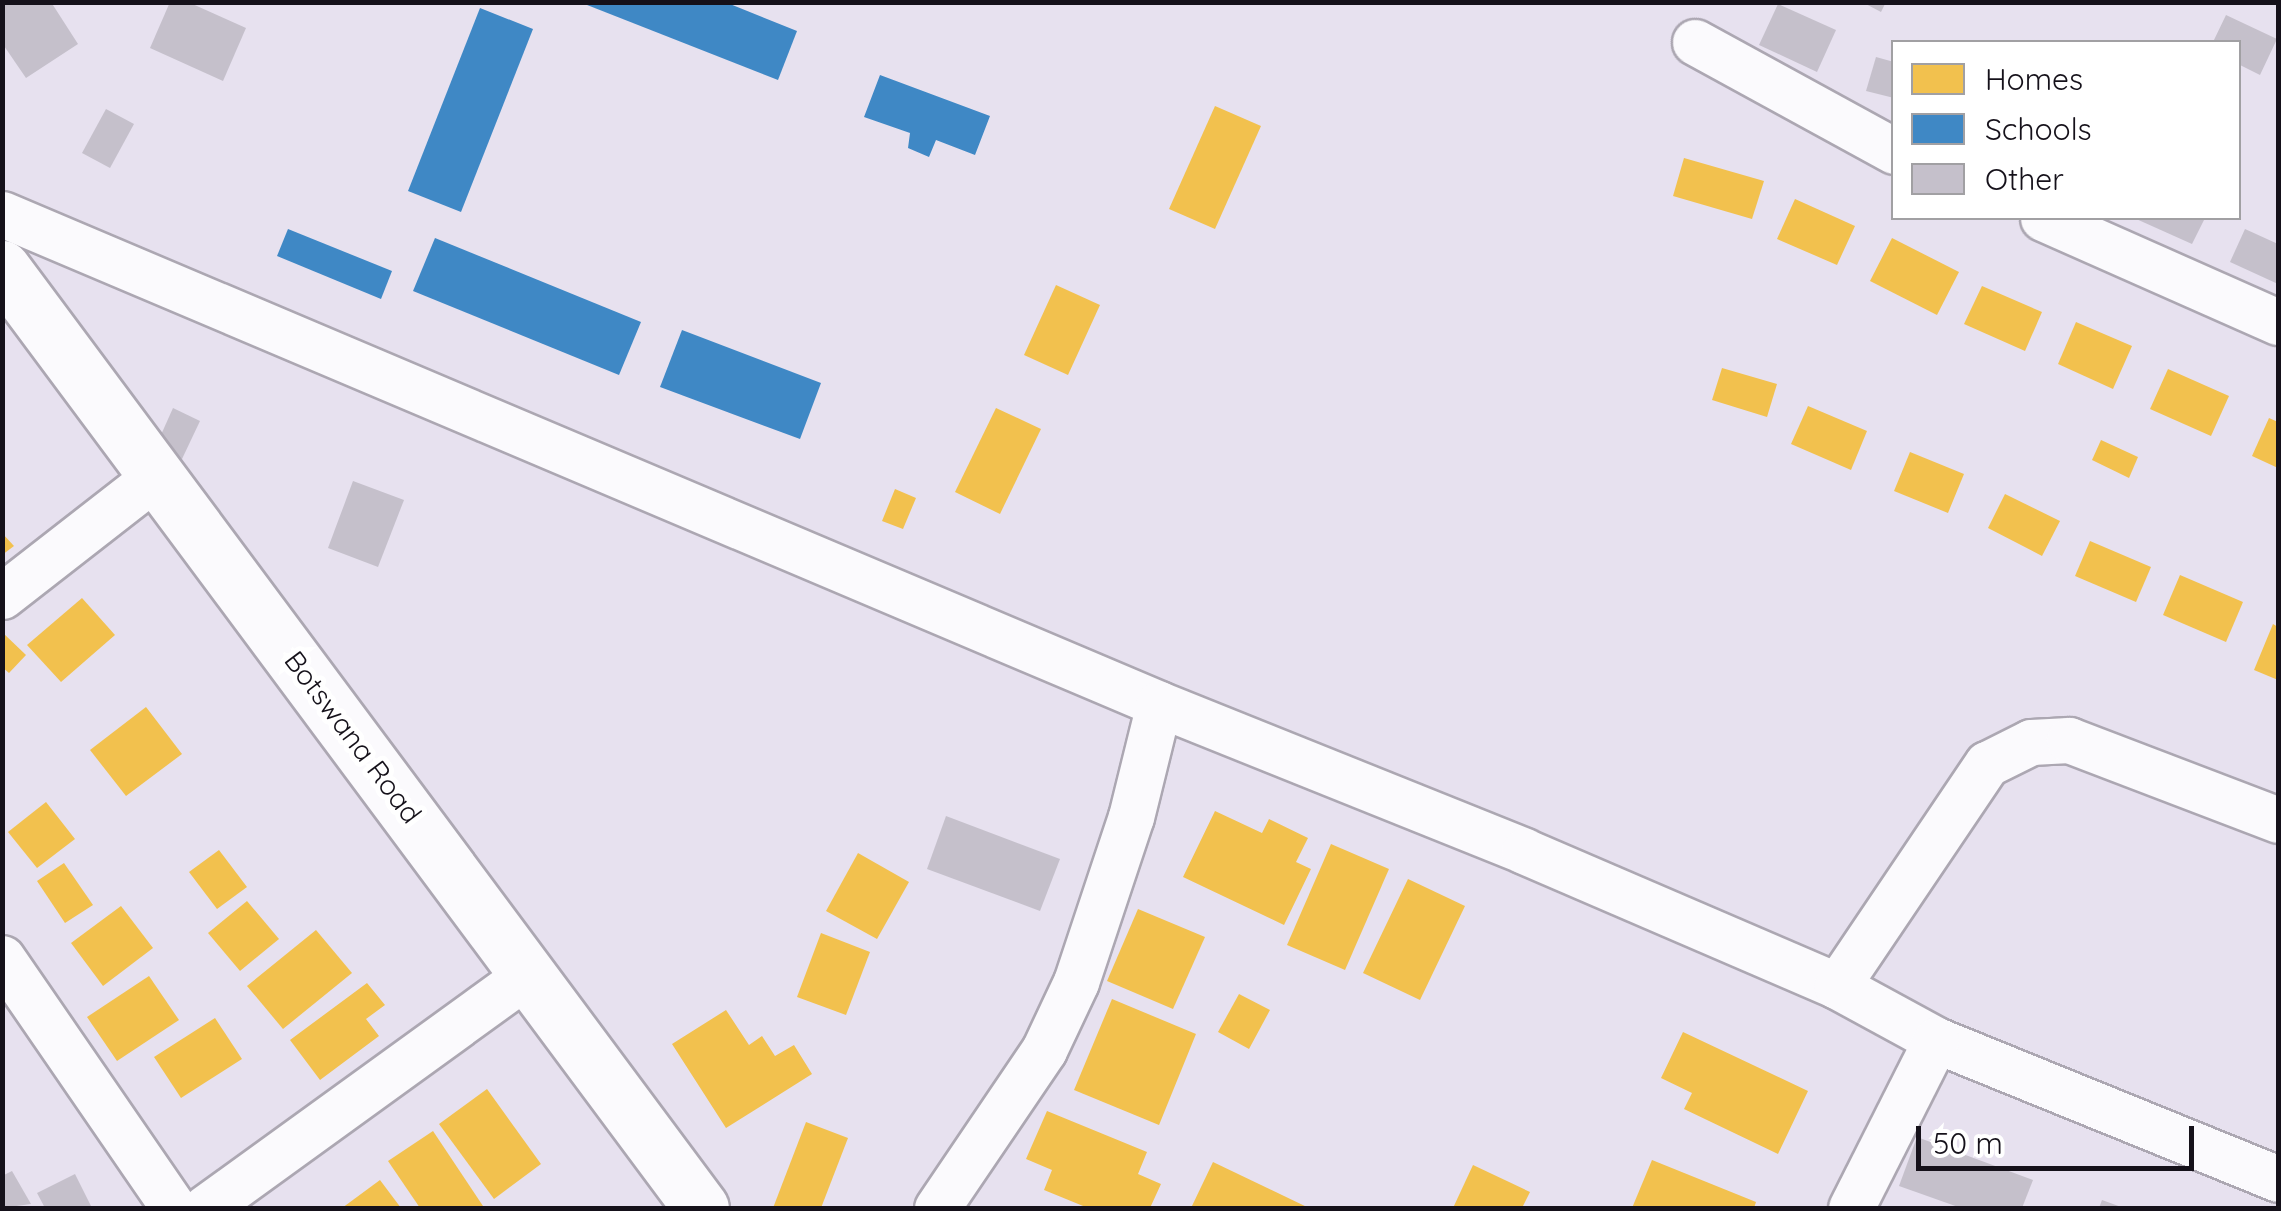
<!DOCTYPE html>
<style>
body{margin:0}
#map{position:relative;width:2281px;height:1211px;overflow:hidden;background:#e7e1ef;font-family:Quicksand,sans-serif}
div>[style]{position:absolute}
.homes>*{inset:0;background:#f2c14e}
.schools>*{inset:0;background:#3f88c5}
.building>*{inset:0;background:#c5c0cb}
.roads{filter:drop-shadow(2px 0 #aca7b2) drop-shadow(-2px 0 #aca7b2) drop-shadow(0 2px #aca7b2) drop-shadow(0 -2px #aca7b2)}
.minor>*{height:45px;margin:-22.5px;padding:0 22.5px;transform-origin:22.5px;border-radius:22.5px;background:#fbfafd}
.tertiary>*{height:55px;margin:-27.5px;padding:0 27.5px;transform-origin:27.5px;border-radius:27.5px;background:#fbfafd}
span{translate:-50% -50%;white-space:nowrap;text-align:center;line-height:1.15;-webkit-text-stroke:10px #fff;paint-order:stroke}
.street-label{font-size:28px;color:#15111a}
.frame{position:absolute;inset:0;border:5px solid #15111a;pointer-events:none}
.legend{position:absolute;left:1891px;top:40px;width:350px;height:180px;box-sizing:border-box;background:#fff;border:2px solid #a1a0a3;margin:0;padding:12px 18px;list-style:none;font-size:30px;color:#15111a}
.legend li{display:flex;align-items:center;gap:20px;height:50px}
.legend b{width:50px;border:2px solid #a1a0a3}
.scale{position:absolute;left:1916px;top:1126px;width:278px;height:45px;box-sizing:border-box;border:5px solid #15111a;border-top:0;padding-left:12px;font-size:30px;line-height:35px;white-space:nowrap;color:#15111a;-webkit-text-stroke:8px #fff;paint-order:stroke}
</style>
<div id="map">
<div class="homes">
<div style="clip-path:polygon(1215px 106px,1261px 126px,1215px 229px,1169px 209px)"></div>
<div style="clip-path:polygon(1684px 158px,1764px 181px,1752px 219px,1673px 196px)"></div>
<div style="clip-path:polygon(1795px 199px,1855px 226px,1837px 265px,1777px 239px)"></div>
<div style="clip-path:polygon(1892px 238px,1959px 272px,1937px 315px,1870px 281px)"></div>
<div style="clip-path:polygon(1056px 285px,1100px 305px,1068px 375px,1024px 355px)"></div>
<div style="clip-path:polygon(1982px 286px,2042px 312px,2025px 351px,1964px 324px)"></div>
<div style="clip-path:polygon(2076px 322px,2132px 346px,2113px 389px,2058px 364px)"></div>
<div style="clip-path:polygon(1722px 368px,1777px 384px,1767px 417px,1712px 400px)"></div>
<div style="clip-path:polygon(2168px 369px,2229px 396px,2211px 436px,2150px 409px)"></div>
<div style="clip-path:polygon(1808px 406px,1867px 431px,1851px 470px,1791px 444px)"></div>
<div style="clip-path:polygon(996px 408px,1041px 429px,1000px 514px,955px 492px)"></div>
<div style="clip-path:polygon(2269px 418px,2278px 422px,2278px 468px,2252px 456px)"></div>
<div style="clip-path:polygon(2101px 440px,2138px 457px,2129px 478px,2092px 460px)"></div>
<div style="clip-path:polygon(1910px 452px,1964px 474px,1948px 513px,1894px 491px)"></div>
<div style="clip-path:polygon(895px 489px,916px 498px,903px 529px,882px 521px)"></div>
<div style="clip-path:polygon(2005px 494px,2060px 521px,2042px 556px,1988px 528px)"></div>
<div style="clip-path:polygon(2px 533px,14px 546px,2px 555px)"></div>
<div style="clip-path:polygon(2090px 541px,2151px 567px,2136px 602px,2075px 576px)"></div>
<div style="clip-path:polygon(2180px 575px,2243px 602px,2226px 642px,2163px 615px)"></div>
<div style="clip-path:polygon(82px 598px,115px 635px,61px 682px,27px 645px)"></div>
<div style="clip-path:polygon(2273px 624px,2278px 627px,2278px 680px,2254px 670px)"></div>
<div style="clip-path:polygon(2px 632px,26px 655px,9px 673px,2px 667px)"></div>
<div style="clip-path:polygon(146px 707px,182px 754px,126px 796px,90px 750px)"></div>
<div style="clip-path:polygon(46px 802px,75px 839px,37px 868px,8px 832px)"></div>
<div style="clip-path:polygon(1215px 811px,1262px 833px,1269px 819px,1308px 838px,1296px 862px,1311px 869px,1284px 925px,1183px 877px)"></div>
<div style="clip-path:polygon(1331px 844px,1389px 869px,1345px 970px,1287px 945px)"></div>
<div style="clip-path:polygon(219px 850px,247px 887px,217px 909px,189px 872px)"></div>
<div style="clip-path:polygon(858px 853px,909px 882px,877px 939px,826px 911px)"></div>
<div style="clip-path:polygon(64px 863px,93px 905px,65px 923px,37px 881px)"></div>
<div style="clip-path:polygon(1408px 879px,1465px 906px,1420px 1000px,1363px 973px)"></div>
<div style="clip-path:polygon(247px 901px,279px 939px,240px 971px,208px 933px)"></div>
<div style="clip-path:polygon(121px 906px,153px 948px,103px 986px,71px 943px)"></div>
<div style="clip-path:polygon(1138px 909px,1205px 937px,1173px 1009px,1107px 981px)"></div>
<div style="clip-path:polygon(316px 930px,352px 973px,283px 1029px,247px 986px)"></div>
<div style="clip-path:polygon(821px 933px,870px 952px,846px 1015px,797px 997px)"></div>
<div style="clip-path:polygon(149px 976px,179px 1020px,117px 1061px,87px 1017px)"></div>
<div style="clip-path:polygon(367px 983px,385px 1005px,366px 1019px,379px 1036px,320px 1080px,290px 1040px)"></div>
<div style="clip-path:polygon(1239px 994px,1270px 1010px,1249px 1049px,1218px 1032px)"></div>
<div style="clip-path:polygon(1112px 999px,1196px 1034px,1159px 1125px,1074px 1090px)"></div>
<div style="clip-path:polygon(726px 1010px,749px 1045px,762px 1036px,775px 1056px,794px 1045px,812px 1074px,726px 1128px,672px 1044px)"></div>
<div style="clip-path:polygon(215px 1018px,242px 1059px,181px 1098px,154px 1057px)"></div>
<div style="clip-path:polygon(1683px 1032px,1808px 1091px,1778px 1154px,1684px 1109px,1692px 1093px,1661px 1078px)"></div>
<div style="clip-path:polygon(487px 1089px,541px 1164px,494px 1199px,439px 1124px)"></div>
<div style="clip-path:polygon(1047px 1111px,1147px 1152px,1138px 1174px,1161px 1184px,1150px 1208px,1088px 1208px,1044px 1190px,1052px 1170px,1026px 1159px)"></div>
<div style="clip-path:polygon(806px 1122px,848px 1138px,821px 1208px,773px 1208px)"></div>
<div style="clip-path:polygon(433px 1131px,483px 1206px,480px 1208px,420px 1208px,388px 1161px)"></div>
<div style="clip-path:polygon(1652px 1160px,1756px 1202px,1754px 1208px,1632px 1208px)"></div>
<div style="clip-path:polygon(1213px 1162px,1309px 1208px,1191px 1208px)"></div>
<div style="clip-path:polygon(1473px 1165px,1530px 1192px,1522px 1208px,1453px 1208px)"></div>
<div style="clip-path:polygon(380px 1180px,401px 1208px,342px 1208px)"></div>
</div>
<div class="schools">
<div style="clip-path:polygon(725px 2px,797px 31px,778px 80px,582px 3px)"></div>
<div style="clip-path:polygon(480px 8px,533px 29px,461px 212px,408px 191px)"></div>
<div style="clip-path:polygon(880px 75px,990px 116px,975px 155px,936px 140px,929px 157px,908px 148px,910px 133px,864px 117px)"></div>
<div style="clip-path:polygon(288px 229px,392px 271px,381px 299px,277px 256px)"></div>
<div style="clip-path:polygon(435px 238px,641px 322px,619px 375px,413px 291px)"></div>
<div style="clip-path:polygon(682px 330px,821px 383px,800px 439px,660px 387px)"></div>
</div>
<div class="building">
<div style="clip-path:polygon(2px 2px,51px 2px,78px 44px,26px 78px,2px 43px)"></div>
<div style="clip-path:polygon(170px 2px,188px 2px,246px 28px,223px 81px,150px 48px)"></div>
<div style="clip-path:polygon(1862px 2px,1886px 2px,1881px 12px)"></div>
<div style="clip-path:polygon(1778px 4px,1836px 30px,1817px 72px,1759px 45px)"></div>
<div style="clip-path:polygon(2226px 15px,2277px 39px,2260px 75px,2238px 64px,2238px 42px,2213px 42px)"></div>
<div style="clip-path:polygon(1876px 57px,1894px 62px,1894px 98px,1866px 91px)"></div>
<div style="clip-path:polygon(106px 109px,134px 124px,110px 168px,82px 153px)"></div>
<div style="clip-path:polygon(2134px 218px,2205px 218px,2192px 244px)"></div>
<div style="clip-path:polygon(2245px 229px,2278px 244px,2278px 284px,2230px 262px)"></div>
<div style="clip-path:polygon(173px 408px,200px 421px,182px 459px,156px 446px)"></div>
<div style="clip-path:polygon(353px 481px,404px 500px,378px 567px,328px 548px)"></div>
<div style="clip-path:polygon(946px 816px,1060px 859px,1040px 911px,927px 869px)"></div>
<div style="clip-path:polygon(1917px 1137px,2033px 1180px,2022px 1208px,1961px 1208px,1899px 1186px)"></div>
<div style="clip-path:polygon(12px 1171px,31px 1204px,2px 1208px,2px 1176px)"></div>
<div style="clip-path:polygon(75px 1174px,92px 1208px,45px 1208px,37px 1193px)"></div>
<div style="clip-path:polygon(2102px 1200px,2124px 1208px,2099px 1208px)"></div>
</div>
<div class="roads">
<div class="minor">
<div style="left:1695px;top:42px;width:227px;rotate:28.7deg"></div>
<div style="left:2px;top:214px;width:1256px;rotate:22.95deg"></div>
<div style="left:1159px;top:704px;width:393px;rotate:21.9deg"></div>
<div style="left:1524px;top:851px;width:341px;rotate:23.3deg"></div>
<div style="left:1837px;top:986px;width:113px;rotate:28.6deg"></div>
<div style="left:1936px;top:1040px;width:369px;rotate:22.1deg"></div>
<div style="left:2043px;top:218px;width:257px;rotate:23.9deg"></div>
<div style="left:2px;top:596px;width:194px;rotate:-37.9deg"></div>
<div style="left:2px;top:958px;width:303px;rotate:55.5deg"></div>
<div style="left:1837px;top:986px;width:268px;rotate:-56deg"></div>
<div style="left:1987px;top:764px;width:49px;rotate:-26.6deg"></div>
<div style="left:2031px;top:742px;width:38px;rotate:-3deg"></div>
<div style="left:2069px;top:740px;width:224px;rotate:20.9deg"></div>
<div style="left:205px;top:1208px;width:402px;rotate:-35.9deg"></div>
<div style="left:937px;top:1208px;width:191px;rotate:-55.9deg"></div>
<div style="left:1044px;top:1050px;width:75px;rotate:-64.8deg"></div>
<div style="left:1076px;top:982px;width:174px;rotate:-71.6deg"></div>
<div style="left:1131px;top:817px;width:116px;rotate:-76.1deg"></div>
<div style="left:1851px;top:1208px;width:188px;rotate:-63.2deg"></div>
</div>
<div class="tertiary">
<div style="left:2px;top:268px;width:1171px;rotate:53.36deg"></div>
</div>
</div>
<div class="street-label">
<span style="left:353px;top:737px;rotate:53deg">Botswana Road</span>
</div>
<div class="frame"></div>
<ul class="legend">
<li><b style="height:28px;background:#f2c14e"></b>Homes</li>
<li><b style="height:28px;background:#3f88c5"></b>Schools</li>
<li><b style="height:28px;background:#c5c0cb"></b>Other</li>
</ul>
<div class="scale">50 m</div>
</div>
